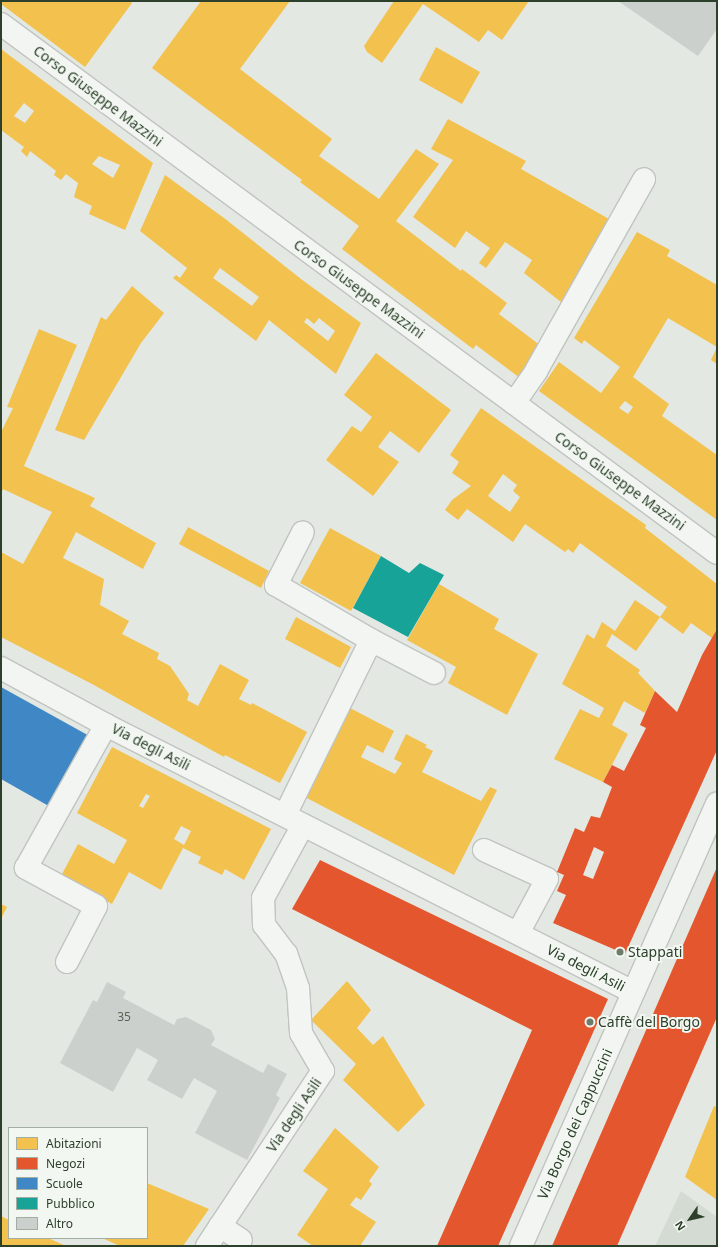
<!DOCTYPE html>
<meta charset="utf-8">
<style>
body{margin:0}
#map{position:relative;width:718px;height:1247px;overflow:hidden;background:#e4e8e3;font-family:"Noto Sans",sans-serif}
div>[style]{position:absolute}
.built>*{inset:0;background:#d3dbd2}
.homes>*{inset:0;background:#f2c14e}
.shops>*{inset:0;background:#e4572e}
.schools>*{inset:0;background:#3f88c5}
.public>*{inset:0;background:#17a398}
.building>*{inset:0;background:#ccd0cc}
.roads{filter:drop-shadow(1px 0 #c0c4c0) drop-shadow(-1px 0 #c0c4c0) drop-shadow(0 1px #c0c4c0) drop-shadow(0 -1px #c0c4c0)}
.minor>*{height:22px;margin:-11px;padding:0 11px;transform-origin:11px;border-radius:11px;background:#f3f5f2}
.dots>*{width:11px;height:11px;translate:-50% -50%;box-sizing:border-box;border:2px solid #f2f7f1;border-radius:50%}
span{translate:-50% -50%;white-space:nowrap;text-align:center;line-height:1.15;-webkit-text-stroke:4px #f2f7f1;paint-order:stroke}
.number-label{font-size:12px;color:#566554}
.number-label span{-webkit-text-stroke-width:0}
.street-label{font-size:14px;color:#2d402b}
.poi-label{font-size:14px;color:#2d402b}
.left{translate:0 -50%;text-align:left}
.frame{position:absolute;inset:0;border:2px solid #2d402b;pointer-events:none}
.legend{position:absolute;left:8px;top:1127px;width:140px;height:112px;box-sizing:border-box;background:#f2f7f1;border:1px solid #a3aea2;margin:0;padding:5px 7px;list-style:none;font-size:12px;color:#2d402b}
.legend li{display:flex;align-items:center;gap:8px;height:20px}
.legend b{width:20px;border:1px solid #a3aea2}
.north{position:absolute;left:670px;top:1199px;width:40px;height:40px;-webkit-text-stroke:3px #f2f7f1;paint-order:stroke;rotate:236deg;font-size:11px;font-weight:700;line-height:16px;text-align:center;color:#2d402b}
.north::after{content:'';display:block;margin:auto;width:14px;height:18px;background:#2d402b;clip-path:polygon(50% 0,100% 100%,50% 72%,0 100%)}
</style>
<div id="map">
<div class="built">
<div style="clip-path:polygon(681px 1191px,717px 1217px,717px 1246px,655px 1246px)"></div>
</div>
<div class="homes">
<div style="clip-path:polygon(1px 1px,129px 1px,132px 3px,85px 67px,1px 4px)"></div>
<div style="clip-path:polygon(201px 1px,290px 1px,240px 69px,332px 139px,319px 156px,379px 199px,416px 149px,439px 164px,396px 221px,461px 271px,462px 269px,507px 303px,499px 314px,541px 346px,520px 378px,476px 345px,473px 349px,342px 249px,359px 226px,300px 182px,302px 180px,152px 68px)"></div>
<div style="clip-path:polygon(394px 1px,529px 1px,502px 40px,488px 30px,479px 42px,423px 4px,382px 63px,367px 52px,364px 46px)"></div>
<div style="clip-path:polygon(436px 47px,480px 72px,462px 104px,419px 80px)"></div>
<div style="clip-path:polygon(evenodd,1px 49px,153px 163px,125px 230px,89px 214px,92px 206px,74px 197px,78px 183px,66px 174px,61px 180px,54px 175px,56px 171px,30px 151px,27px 157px,21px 151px,24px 147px,1px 130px,1px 49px,24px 103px,34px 111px,25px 123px,14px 116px,24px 103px,1px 49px,99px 156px,120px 165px,113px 178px,92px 164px,99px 156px)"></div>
<div style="clip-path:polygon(448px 119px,526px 161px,521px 169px,609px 219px,561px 302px,524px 273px,532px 260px,505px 242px,486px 268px,479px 263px,490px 248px,466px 231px,455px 248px,413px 217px,453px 160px,431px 149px)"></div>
<div style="clip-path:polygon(evenodd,165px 175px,224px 218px,301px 279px,361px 323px,336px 374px,269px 320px,256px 341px,173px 278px,176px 275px,180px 278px,187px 268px,140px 231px,165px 175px,220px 268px,259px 297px,252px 306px,213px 278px,220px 268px,165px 175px,307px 318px,314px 324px,319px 318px,335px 331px,328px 341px,304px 322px,307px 318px)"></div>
<div style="clip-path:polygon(evenodd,637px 232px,670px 250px,667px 256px,717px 285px,717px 364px,711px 360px,717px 347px,668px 318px,633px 377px,669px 404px,662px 416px,717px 455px,717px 520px,539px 391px,559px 362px,601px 393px,620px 367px,584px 340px,582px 344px,574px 338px,637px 232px,625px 401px,633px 407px,628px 414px,619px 408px,625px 401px)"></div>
<div style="clip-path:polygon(132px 286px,164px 313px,141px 343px,84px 440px,55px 430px,101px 317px,106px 320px)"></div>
<div style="clip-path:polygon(39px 329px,77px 345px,24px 466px,95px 498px,90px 506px,156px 543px,143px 569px,76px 532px,63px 558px,104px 579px,100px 605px,129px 621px,122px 634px,159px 653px,157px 659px,170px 666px,189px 694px,187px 700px,198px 706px,220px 664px,249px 680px,239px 699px,251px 705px,252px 703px,307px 732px,280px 783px,225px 755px,224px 757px,92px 684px,1px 637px,1px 552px,23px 564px,52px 512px,3px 489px,1px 494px,1px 432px,13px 408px,7px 407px)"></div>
<div style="clip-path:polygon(376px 353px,451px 410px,419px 453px,390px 431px,378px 447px,399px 462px,373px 496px,326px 460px,352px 426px,361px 432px,372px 417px,344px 395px)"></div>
<div style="clip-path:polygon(evenodd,481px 408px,646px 525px,645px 528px,717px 584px,717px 629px,712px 638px,691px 623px,683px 634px,660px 617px,667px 607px,580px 543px,573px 553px,568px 549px,565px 552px,525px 524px,513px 542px,467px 509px,458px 520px,445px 510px,452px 500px,471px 486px,452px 473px,459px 462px,450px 455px,481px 408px,503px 474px,517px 485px,513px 491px,520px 497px,510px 512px,488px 496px,503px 474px)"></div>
<div style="clip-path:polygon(188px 527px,269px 571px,261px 588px,179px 544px)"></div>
<div style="clip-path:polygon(330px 528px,381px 556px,351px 611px,300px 583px)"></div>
<div style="clip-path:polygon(439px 584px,499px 619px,494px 629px,538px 654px,507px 715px,448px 683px,456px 667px,407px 640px)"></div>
<div style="clip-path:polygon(635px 600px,660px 617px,636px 651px,612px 634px,606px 646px,640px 670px,638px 673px,655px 691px,645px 713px,624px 701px,612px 725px,628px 734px,603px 782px,554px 759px,580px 709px,599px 718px,604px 708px,562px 684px,587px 634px,594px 639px,602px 622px,615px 631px)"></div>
<div style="clip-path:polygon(296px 617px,351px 647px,340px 668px,285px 639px)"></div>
<div style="clip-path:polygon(350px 708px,394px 731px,383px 753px,367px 745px,361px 757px,395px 774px,402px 763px,394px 759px,406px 734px,427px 745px,425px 747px,433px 751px,422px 772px,481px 801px,490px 787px,497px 790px,454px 875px,303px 796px)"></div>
<div style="clip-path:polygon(evenodd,112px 747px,271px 829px,244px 880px,225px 869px,222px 875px,198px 863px,201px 857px,183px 848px,161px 890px,129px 872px,112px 904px,61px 876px,78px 844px,114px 864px,127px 840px,77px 813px,112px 747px,146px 794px,150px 796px,143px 808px,139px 806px,146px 794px,112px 747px,181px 826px,191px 831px,184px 845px,174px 839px,181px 826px)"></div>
<div style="clip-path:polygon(1px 904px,7px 907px,1px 919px)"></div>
<div style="clip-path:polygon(347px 981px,371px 1010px,357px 1028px,373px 1045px,383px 1036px,425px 1105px,398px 1132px,343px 1080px,356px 1064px,311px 1020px)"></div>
<div style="clip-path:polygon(714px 1106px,717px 1107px,717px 1200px,685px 1177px)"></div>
<div style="clip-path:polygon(335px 1128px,379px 1167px,369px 1181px,372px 1184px,361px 1200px,356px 1197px,350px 1205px,376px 1222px,360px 1246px,313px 1246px,297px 1235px,328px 1189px,303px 1171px)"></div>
<div style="clip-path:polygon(147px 1183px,209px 1209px,183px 1246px,120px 1246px,102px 1238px,147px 1238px)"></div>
<div style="clip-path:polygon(1px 1216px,9px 1220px,9px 1238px,48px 1238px,66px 1246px,1px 1246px)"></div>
</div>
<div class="shops">
<div style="clip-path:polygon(evenodd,717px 629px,717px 750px,625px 954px,553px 923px,566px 895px,557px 891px,564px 875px,557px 872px,575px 828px,584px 832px,591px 816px,600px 818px,612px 787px,603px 782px,612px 765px,624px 771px,646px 728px,640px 725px,655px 691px,677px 712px,702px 655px,717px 629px,594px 847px,604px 852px,593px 879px,583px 875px,594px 847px)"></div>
<div style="clip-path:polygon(320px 860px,608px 999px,498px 1246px,437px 1246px,532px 1030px,292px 909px)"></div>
<div style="clip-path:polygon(717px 867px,717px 1017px,617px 1246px,552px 1246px)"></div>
</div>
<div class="schools">
<div style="clip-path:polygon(1px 687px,93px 738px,54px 809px,1px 779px)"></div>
</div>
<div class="public">
<div style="clip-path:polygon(381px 556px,409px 573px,420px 563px,444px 575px,408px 637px,353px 608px)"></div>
</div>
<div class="building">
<div style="clip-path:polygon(618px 1px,717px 1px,717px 29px,698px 56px)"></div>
<div style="clip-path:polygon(107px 982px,126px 992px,123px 998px,174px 1025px,177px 1019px,186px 1017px,211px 1030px,215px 1039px,211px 1045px,263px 1073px,268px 1064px,287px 1074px,276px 1095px,280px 1098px,247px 1160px,195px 1133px,217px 1091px,194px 1078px,182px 1099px,147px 1080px,158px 1060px,137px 1048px,113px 1092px,60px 1063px,93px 1000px,97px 1002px)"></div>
</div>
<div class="roads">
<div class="minor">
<div style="left:1px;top:24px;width:890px;rotate:36.46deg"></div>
<div style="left:514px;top:403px;width:39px;rotate:-55deg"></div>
<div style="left:536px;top:371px;width:220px;rotate:-60.6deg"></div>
<div style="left:371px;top:640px;width:71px;rotate:27.6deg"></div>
<div style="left:1px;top:668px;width:119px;rotate:28.5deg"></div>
<div style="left:106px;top:725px;width:591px;rotate:26.87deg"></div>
<div style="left:285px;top:815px;width:195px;rotate:-63.8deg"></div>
<div style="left:371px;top:640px;width:110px;rotate:-149.9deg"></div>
<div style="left:276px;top:585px;width:59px;rotate:-63deg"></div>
<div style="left:484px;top:850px;width:69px;rotate:24.7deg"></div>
<div style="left:547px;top:879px;width:61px;rotate:118.2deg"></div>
<div style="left:67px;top:962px;width:63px;rotate:-62.6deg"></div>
<div style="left:96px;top:906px;width:80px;rotate:-151.5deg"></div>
<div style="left:26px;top:868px;width:164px;rotate:-60.8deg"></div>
<div style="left:220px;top:1226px;width:25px;rotate:34deg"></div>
<div style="left:207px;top:1246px;width:210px;rotate:-56.5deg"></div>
<div style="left:323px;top:1071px;width:44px;rotate:-120.1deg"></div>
<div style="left:301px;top:1033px;width:45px;rotate:-93.8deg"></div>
<div style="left:298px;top:988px;width:36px;rotate:-109deg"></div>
<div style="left:286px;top:954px;width:36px;rotate:-127deg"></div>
<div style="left:264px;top:925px;width:27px;rotate:-92deg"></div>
<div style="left:263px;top:898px;width:83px;rotate:-61.3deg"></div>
<div style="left:521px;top:1246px;width:484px;rotate:-66.1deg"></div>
</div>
</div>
<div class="dots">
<div style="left:620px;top:952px;background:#6d7b6b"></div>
<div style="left:590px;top:1022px;background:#6d7b6b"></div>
</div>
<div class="number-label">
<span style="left:124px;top:1017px">35</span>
</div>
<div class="street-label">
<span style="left:98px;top:96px;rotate:37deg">Corso Giuseppe Mazzini</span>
<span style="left:359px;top:289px;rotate:36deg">Corso Giuseppe Mazzini</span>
<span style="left:620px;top:481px;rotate:36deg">Corso Giuseppe Mazzini</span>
<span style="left:151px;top:747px;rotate:27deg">Via degli Asili</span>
<span style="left:586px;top:968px;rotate:27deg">Via degli Asili</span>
<span style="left:294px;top:1115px;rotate:-56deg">Via degli Asili</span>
<span style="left:575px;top:1124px;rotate:-66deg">Via Borgo dei Cappuccini</span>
</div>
<div class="poi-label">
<span class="left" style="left:628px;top:952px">Stappati</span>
<span class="left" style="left:598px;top:1022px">Caffè del Borgo</span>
</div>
<div class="frame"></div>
<ul class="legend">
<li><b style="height:11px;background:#f2c14e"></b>Abitazioni</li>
<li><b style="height:11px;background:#e4572e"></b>Negozi</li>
<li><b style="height:11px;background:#3f88c5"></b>Scuole</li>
<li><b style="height:11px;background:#17a398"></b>Pubblico</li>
<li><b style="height:11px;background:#ccd0cc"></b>Altro</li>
</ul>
<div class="north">N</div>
</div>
